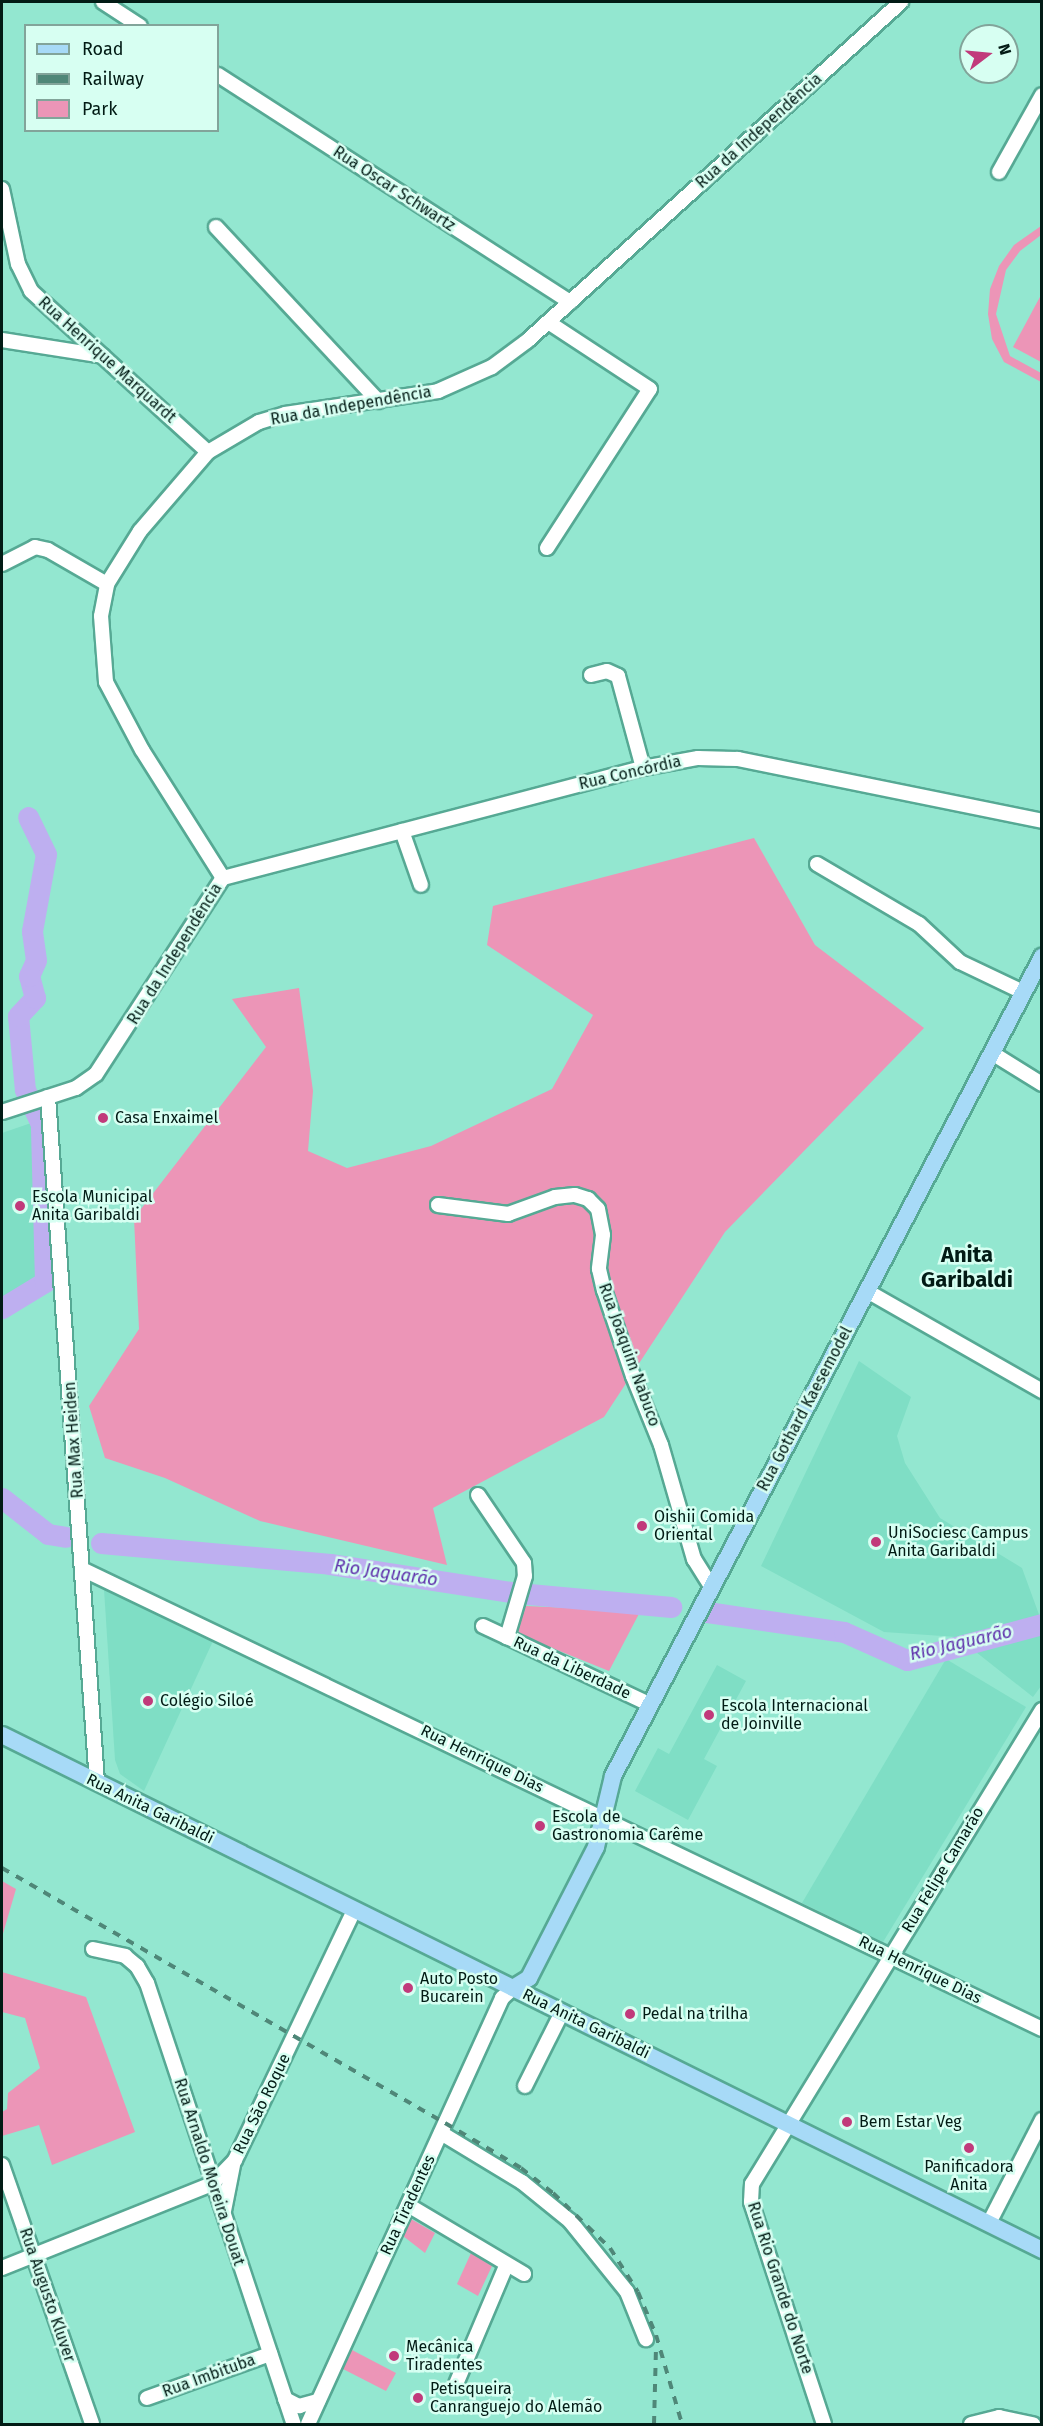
<!DOCTYPE html>
<meta charset="utf-8">
<style>
body{margin:0}
#map{position:relative;width:1043px;height:2426px;overflow:hidden;background:#93e7d0;font-family:"Fira Sans",sans-serif}
div>[style]{position:absolute}
.built>*{inset:0;background:#7fdec5}
.green>*{inset:0;background:#ec95b7}
.river>*{height:21px;margin:-10.5px;padding:0 10.5px;transform-origin:10.5px;border-radius:10.5px;background:#beaff0}
.roads{filter:drop-shadow(2px 0 #56a994) drop-shadow(-2px 0 #56a994) drop-shadow(0 2px #56a994) drop-shadow(0 -2px #56a994)}
.minor>*{height:14px;margin:-7px;padding:0 7px;transform-origin:7px;border-radius:7px;background:#fff}
.major>*{height:16px;margin:-8px;padding:0 8px;transform-origin:8px;border-radius:8px;background:#a7daf7}
.rail>*{height:4px;margin-top:-2px;transform-origin:0;background:repeating-linear-gradient(90deg,#4f8778 0 8px,transparent 0 16px)}
.dots>*{width:16px;height:16px;translate:-50% -50%;box-sizing:border-box;border:3px solid #d7fff2;border-radius:50%}
span{translate:-50% -50%;white-space:nowrap;text-align:center;line-height:1.15;-webkit-text-stroke:5px #d7fff2;paint-order:stroke}
.street-label{font-size:16px;color:#021b15}
.poi-label{font-size:16px;color:#021b15}
.left{translate:0 -50%;text-align:left}
.water-label{font-size:18px;color:#5e30ab;font-style:italic}
.district-label{font-size:22px;color:#021b15;font-weight:700}
.frame{position:absolute;inset:0;border:3px solid #021b15;pointer-events:none}
.legend{position:absolute;left:24px;top:24px;width:195px;height:108px;box-sizing:border-box;background:#d7fff2;border:2px solid #82a49a;margin:0;padding:8px 10px;list-style:none;font-size:18px;color:#021b15}
.legend li{display:flex;align-items:center;gap:12px;height:30px}
.legend b{width:30px;border:2px solid #82a49a}
.north{position:absolute;left:959px;top:24px;width:60px;height:60px;box-sizing:border-box;background:#d7fff2;border:2px solid #82a49a;border-radius:50%;rotate:74deg;font-size:16px;font-weight:700;line-height:24px;text-align:center;color:#021b15}
.north::after{content:'';display:block;margin:auto;width:21px;height:27px;background:#c13a7b;clip-path:polygon(50% 0,100% 100%,50% 72%,0 100%)}
</style>
<div id="map">
<div class="built">
<div style="clip-path:polygon(37px 1121px,40px 1279px,2px 1302px,2px 1133px)"></div>
<div style="clip-path:polygon(859px 1361px,911px 1397px,897px 1436px,905px 1463px,940px 1518px,1022px 1568px,1041px 1620px,1041px 1686px,1033px 1697px,957px 1637px,884px 1632px,761px 1566px)"></div>
<div style="clip-path:polygon(104px 1589px,213px 1641px,144px 1791px,120px 1774px,115px 1760px)"></div>
<div style="clip-path:polygon(946px 1659px,1026px 1707px,883px 1942px,802px 1903px)"></div>
<div style="clip-path:polygon(717px 1665px,746px 1681px,704px 1759px,717px 1766px,688px 1820px,635px 1791px,658px 1748px,669px 1754px)"></div>
</div>
<div class="green">
<div style="clip-path:polygon(1041px 226px,1041px 235px,1020px 251px,1006px 270px,996px 314px,1010px 356px,1041px 373px,1041px 382px,1004px 362px,992px 339px,988px 314px,990px 289px,999px 266px,1014px 245px)"></div>
<div style="clip-path:polygon(1041px 295px,1042px 362px,1041px 362px,1013px 347px)"></div>
<div style="clip-path:polygon(754px 838px,815px 945px,924px 1028px,725px 1232px,604px 1417px,433px 1508px,447px 1565px,260px 1521px,165px 1478px,105px 1458px,89px 1406px,139px 1329px,134px 1218px,266px 1047px,232px 999px,299px 988px,313px 1091px,308px 1151px,347px 1168px,431px 1146px,552px 1089px,593px 1015px,487px 945px,493px 906px)"></div>
<div style="clip-path:polygon(526px 1606px,614px 1610px,641px 1610px,609px 1671px,520px 1635px,517px 1628px)"></div>
<div style="clip-path:polygon(2px 1881px,16px 1889px,2px 1937px)"></div>
<div style="clip-path:polygon(2px 1972px,86px 1997px,135px 2132px,52px 2165px,39px 2125px,2px 2136px,2px 2112px,7px 2109px,8px 2093px,40px 2068px,25px 2018px,2px 2012px)"></div>
<div style="clip-path:polygon(411px 2219px,435px 2233px,425px 2253px,403px 2236px)"></div>
<div style="clip-path:polygon(471px 2253px,492px 2266px,478px 2296px,457px 2284px)"></div>
<div style="clip-path:polygon(352px 2350px,396px 2373px,386px 2391px,343px 2369px)"></div>
</div>
<div class="river">
<div style="left:2px;top:1308px;width:50px;rotate:-31.2deg"></div>
<div style="left:45px;top:1282px;width:158px;rotate:-91.5deg"></div>
<div style="left:41px;top:1124px;width:38px;rotate:-115deg"></div>
<div style="left:25px;top:1090px;width:74px;rotate:-95.4deg"></div>
<div style="left:18px;top:1016px;width:25px;rotate:-47deg"></div>
<div style="left:35px;top:998px;width:23px;rotate:-105deg"></div>
<div style="left:29px;top:976px;width:17px;rotate:-66deg"></div>
<div style="left:36px;top:960px;width:29px;rotate:-98deg"></div>
<div style="left:32px;top:931px;width:78px;rotate:-79.7deg"></div>
<div style="left:46px;top:854px;width:41px;rotate:-115.9deg"></div>
<div style="left:2px;top:1498px;width:58px;rotate:38deg"></div>
<div style="left:48px;top:1534px;width:18px;rotate:9deg"></div>
<div style="left:101px;top:1543px;width:230px;rotate:5.2deg"></div>
<div style="left:330px;top:1564px;width:190px;rotate:8.8deg"></div>
<div style="left:518px;top:1593px;width:154px;rotate:5.2deg"></div>
<div style="left:707px;top:1612px;width:138px;rotate:8.3deg"></div>
<div style="left:844px;top:1632px;width:69px;rotate:24deg"></div>
<div style="left:907px;top:1660px;width:140px;rotate:-14.9deg"></div>
</div>
<div class="roads">
<div class="minor">
<div style="left:103px;top:2px;width:44px;rotate:33deg"></div>
<div style="left:218px;top:75px;width:419px;rotate:32.8deg"></div>
<div style="left:999px;top:172px;width:88px;rotate:-60.8deg"></div>
<div style="left:2px;top:189px;width:77px;rotate:78deg"></div>
<div style="left:18px;top:264px;width:30px;rotate:64deg"></div>
<div style="left:31px;top:291px;width:239px;rotate:42.3deg"></div>
<div style="left:216px;top:227px;width:238px;rotate:47deg"></div>
<div style="left:2px;top:340px;width:102px;rotate:9deg"></div>
<div style="left:547px;top:548px;width:189px;rotate:-57.1deg"></div>
<div style="left:650px;top:389px;width:122px;rotate:-146.7deg"></div>
<div style="left:2px;top:564px;width:37px;rotate:-27deg"></div>
<div style="left:35px;top:547px;width:13px;rotate:13deg"></div>
<div style="left:48px;top:550px;width:68px;rotate:30deg"></div>
<div style="left:591px;top:675px;width:16px;rotate:-14deg"></div>
<div style="left:607px;top:671px;width:12px;rotate:24deg"></div>
<div style="left:618px;top:676px;width:95px;rotate:74.8deg"></div>
<div style="left:402px;top:831px;width:57px;rotate:70.6deg"></div>
<div style="left:817px;top:864px;width:118px;rotate:30.5deg"></div>
<div style="left:919px;top:924px;width:56px;rotate:42.8deg"></div>
<div style="left:960px;top:962px;width:70px;rotate:25.5deg"></div>
<div style="left:223px;top:878px;width:151px;rotate:-122.3deg"></div>
<div style="left:142px;top:750px;width:77px;rotate:-117.9deg"></div>
<div style="left:106px;top:682px;width:66px;rotate:-94.3deg"></div>
<div style="left:101px;top:616px;width:33px;rotate:-79deg"></div>
<div style="left:107px;top:584px;width:62px;rotate:-58.1deg"></div>
<div style="left:140px;top:531px;width:104px;rotate:-49.3deg"></div>
<div style="left:208px;top:452px;width:59px;rotate:-30.5deg"></div>
<div style="left:259px;top:422px;width:27px;rotate:-17deg"></div>
<div style="left:285px;top:414px;width:155px;rotate:-8.5deg"></div>
<div style="left:438px;top:391px;width:59px;rotate:-24deg"></div>
<div style="left:492px;top:367px;width:44px;rotate:-36.6deg"></div>
<div style="left:527px;top:341px;width:505px;rotate:-42.19deg"></div>
<div style="left:223px;top:878px;width:434px;rotate:-14.7deg"></div>
<div style="left:643px;top:768px;width:56px;rotate:-10.3deg"></div>
<div style="left:698px;top:758px;width:40px;rotate:1.4deg"></div>
<div style="left:738px;top:759px;width:310px;rotate:11.5deg"></div>
<div style="left:992px;top:1053px;width:59px;rotate:31.8deg"></div>
<div style="left:48px;top:1097px;width:687px;rotate:85.91deg"></div>
<div style="left:2px;top:1112px;width:78px;rotate:-18deg"></div>
<div style="left:76px;top:1088px;width:24px;rotate:-35deg"></div>
<div style="left:96px;top:1074px;width:234px;rotate:-57.1deg"></div>
<div style="left:438px;top:1205px;width:71px;rotate:7.3deg"></div>
<div style="left:508px;top:1214px;width:50px;rotate:-19.9deg"></div>
<div style="left:555px;top:1197px;width:20px;rotate:-6deg"></div>
<div style="left:575px;top:1195px;width:14px;rotate:17deg"></div>
<div style="left:588px;top:1199px;width:14px;rotate:45deg"></div>
<div style="left:598px;top:1209px;width:26px;rotate:79deg"></div>
<div style="left:603px;top:1235px;width:34px;rotate:97deg"></div>
<div style="left:599px;top:1269px;width:22px;rotate:77deg"></div>
<div style="left:604px;top:1290px;width:91px;rotate:71.4deg"></div>
<div style="left:633px;top:1376px;width:74px;rotate:67.9deg"></div>
<div style="left:661px;top:1445px;width:119px;rotate:73.9deg"></div>
<div style="left:694px;top:1559px;width:34px;rotate:58deg"></div>
<div style="left:867px;top:1291px;width:202px;rotate:29.7deg"></div>
<div style="left:478px;top:1495px;width:82px;rotate:55.9deg"></div>
<div style="left:524px;top:1563px;width:13px;rotate:86deg"></div>
<div style="left:525px;top:1576px;width:64px;rotate:106.4deg"></div>
<div style="left:507px;top:1637px;width:159px;rotate:25.3deg"></div>
<div style="left:84px;top:1570px;width:1062px;rotate:25.6deg"></div>
<div style="left:483px;top:1626px;width:26px;rotate:25deg"></div>
<div style="left:93px;top:1949px;width:33px;rotate:12deg"></div>
<div style="left:125px;top:1956px;width:16px;rotate:40deg"></div>
<div style="left:137px;top:1966px;width:20px;rotate:60deg"></div>
<div style="left:147px;top:1983px;width:465px;rotate:71.6deg"></div>
<div style="left:525px;top:2086px;width:83px;rotate:-63.4deg"></div>
<div style="left:441px;top:2133px;width:95px;rotate:31.2deg"></div>
<div style="left:522px;top:2182px;width:62px;rotate:39.1deg"></div>
<div style="left:570px;top:2221px;width:91px;rotate:51.2deg"></div>
<div style="left:627px;top:2292px;width:51px;rotate:68deg"></div>
<div style="left:2px;top:2165px;width:274px;rotate:70.8deg"></div>
<div style="left:408px;top:2205px;width:135px;rotate:30.7deg"></div>
<div style="left:224px;top:2211px;width:47px;rotate:-78.9deg"></div>
<div style="left:989px;top:2223px;width:116px;rotate:-62.8deg"></div>
<div style="left:2px;top:2268px;width:226px;rotate:-21.8deg"></div>
<div style="left:212px;top:2184px;width:33px;rotate:-46deg"></div>
<div style="left:235px;top:2160px;width:276px;rotate:-64.5deg"></div>
<div style="left:456px;top:2384px;width:130px;rotate:-67deg"></div>
<div style="left:147px;top:2398px;width:131px;rotate:-19.7deg"></div>
<div style="left:285px;top:2399px;width:16px;rotate:27deg"></div>
<div style="left:299px;top:2406px;width:20px;rotate:-15deg"></div>
<div style="left:308px;top:2424px;width:468px;rotate:-65.5deg"></div>
<div style="left:502px;top:1998px;width:15px;rotate:-42deg"></div>
<div style="left:824px;top:2424px;width:234px;rotate:-108.2deg"></div>
<div style="left:751px;top:2202px;width:18px;rotate:-87deg"></div>
<div style="left:752px;top:2184px;width:556px;rotate:-58.54deg"></div>
<div style="left:971px;top:2424px;width:29px;rotate:-14deg"></div>
<div style="left:999px;top:2417px;width:35px;rotate:12deg"></div>
</div>
<div class="major">
<div style="left:2px;top:1735px;width:1161px;rotate:26.34deg"></div>
<div style="left:513px;top:1988px;width:19px;rotate:-32deg"></div>
<div style="left:529px;top:1978px;width:147px;rotate:-62.9deg"></div>
<div style="left:596px;top:1847px;width:73px;rotate:-76.5deg"></div>
<div style="left:613px;top:1776px;width:925px;rotate:-62.35deg"></div>
</div>
</div>
<div class="rail">
<div style="left:2px;top:1868px;width:511px;rotate:29.93deg"></div>
<div style="left:445px;top:2123px;width:88px;rotate:30.6deg"></div>
<div style="left:521px;top:2168px;width:41px;rotate:38deg"></div>
<div style="left:553px;top:2193px;width:79px;rotate:44deg"></div>
<div style="left:610px;top:2248px;width:52px;rotate:57.5deg"></div>
<div style="left:638px;top:2292px;width:47px;rotate:67.3deg"></div>
<div style="left:656px;top:2335px;width:93px;rotate:73.7deg"></div>
<div style="left:654px;top:2424px;width:74px;rotate:-88.5deg"></div>
</div>
<div class="dots">
<div style="left:103px;top:1118px;background:#c13a7b"></div>
<div style="left:20px;top:1206px;background:#c13a7b"></div>
<div style="left:642px;top:1526px;background:#c13a7b"></div>
<div style="left:876px;top:1542px;background:#c13a7b"></div>
<div style="left:148px;top:1701px;background:#c13a7b"></div>
<div style="left:709px;top:1715px;background:#c13a7b"></div>
<div style="left:540px;top:1826px;background:#c13a7b"></div>
<div style="left:408px;top:1988px;background:#c13a7b"></div>
<div style="left:630px;top:2014px;background:#c13a7b"></div>
<div style="left:847px;top:2122px;background:#c13a7b"></div>
<div style="left:969px;top:2148px;background:#c13a7b"></div>
<div style="left:394px;top:2356px;background:#c13a7b"></div>
<div style="left:418px;top:2398px;background:#c13a7b"></div>
</div>
<div class="street-label">
<span style="left:759px;top:131px;rotate:-42deg">Rua da Independência</span>
<span style="left:394px;top:189px;rotate:33deg">Rua Oscar Schwartz</span>
<span style="left:107px;top:360px;rotate:42deg">Rua Henrique Marquardt</span>
<span style="left:351px;top:406px;rotate:-10deg">Rua da Independência</span>
<span style="left:630px;top:773px;rotate:-13deg">Rua Concórdia</span>
<span style="left:175px;top:954px;rotate:-58deg">Rua da Independência</span>
<span style="left:629px;top:1355px;rotate:70deg">Rua Joaquim Nabuco</span>
<span style="left:805px;top:1409px;rotate:-62deg">Rua Gothard Kaesemodel</span>
<span style="left:74px;top:1440px;rotate:-94deg">Rua Max Heiden</span>
<span style="left:572px;top:1668px;rotate:25deg">Rua da Liberdade</span>
<span style="left:482px;top:1759px;rotate:26deg">Rua Henrique Dias</span>
<span style="left:150px;top:1809px;rotate:26deg">Rua Anita Garibaldi</span>
<span style="left:943px;top:1870px;rotate:-59deg">Rua Felipe Camarão</span>
<span style="left:920px;top:1970px;rotate:26deg">Rua Henrique Dias</span>
<span style="left:586px;top:2024px;rotate:26deg">Rua Anita Garibaldi</span>
<span style="left:262px;top:2104px;rotate:-64deg">Rua São Roque</span>
<span style="left:209px;top:2172px;rotate:72deg">Rua Arnaldo Moreira Douat</span>
<span style="left:408px;top:2205px;rotate:-65deg">Rua Tiradentes</span>
<span style="left:780px;top:2288px;rotate:72deg">Rua Rio Grande do Norte</span>
<span style="left:47px;top:2295px;rotate:71deg">Rua Augusto Kluver</span>
<span style="left:209px;top:2376px;rotate:-20deg">Rua Imbituba</span>
</div>
<div class="poi-label">
<span class="left" style="left:115px;top:1118px">Casa Enxaimel</span>
<span class="left" style="left:32px;top:1206px">Escola Municipal<br>Anita Garibaldi</span>
<span class="left" style="left:654px;top:1526px">Oishii Comida<br>Oriental</span>
<span class="left" style="left:888px;top:1542px">UniSociesc Campus<br>Anita Garibaldi</span>
<span class="left" style="left:160px;top:1701px">Colégio Siloé</span>
<span class="left" style="left:721px;top:1715px">Escola Internacional<br>de Joinville</span>
<span class="left" style="left:552px;top:1826px">Escola de<br>Gastronomia Carême</span>
<span class="left" style="left:420px;top:1988px">Auto Posto<br>Bucarein</span>
<span class="left" style="left:642px;top:2014px">Pedal na trilha</span>
<span class="left" style="left:859px;top:2122px">Bem Estar Veg</span>
<span style="left:969px;top:2176px">Panificadora<br>Anita</span>
<span class="left" style="left:406px;top:2356px">Mecânica<br>Tiradentes</span>
<span class="left" style="left:430px;top:2398px">Petisqueira<br>Canranguejo do Alemão</span>
</div>
<div class="water-label">
<span style="left:386px;top:1573px;rotate:8deg">Rio Jaguarão</span>
<span style="left:961px;top:1643px;rotate:-13deg">Rio Jaguarão</span>
</div>
<div class="district-label">
<span style="left:967px;top:1267px">Anita<br>Garibaldi</span>
</div>
<div class="frame"></div>
<ul class="legend">
<li><b style="height:8px;background:#a7daf7"></b>Road</li>
<li><b style="height:8px;background:#4f8778"></b>Railway</li>
<li><b style="height:16px;background:#ec95b7"></b>Park</li>
</ul>
<div class="north">N</div>
</div>
